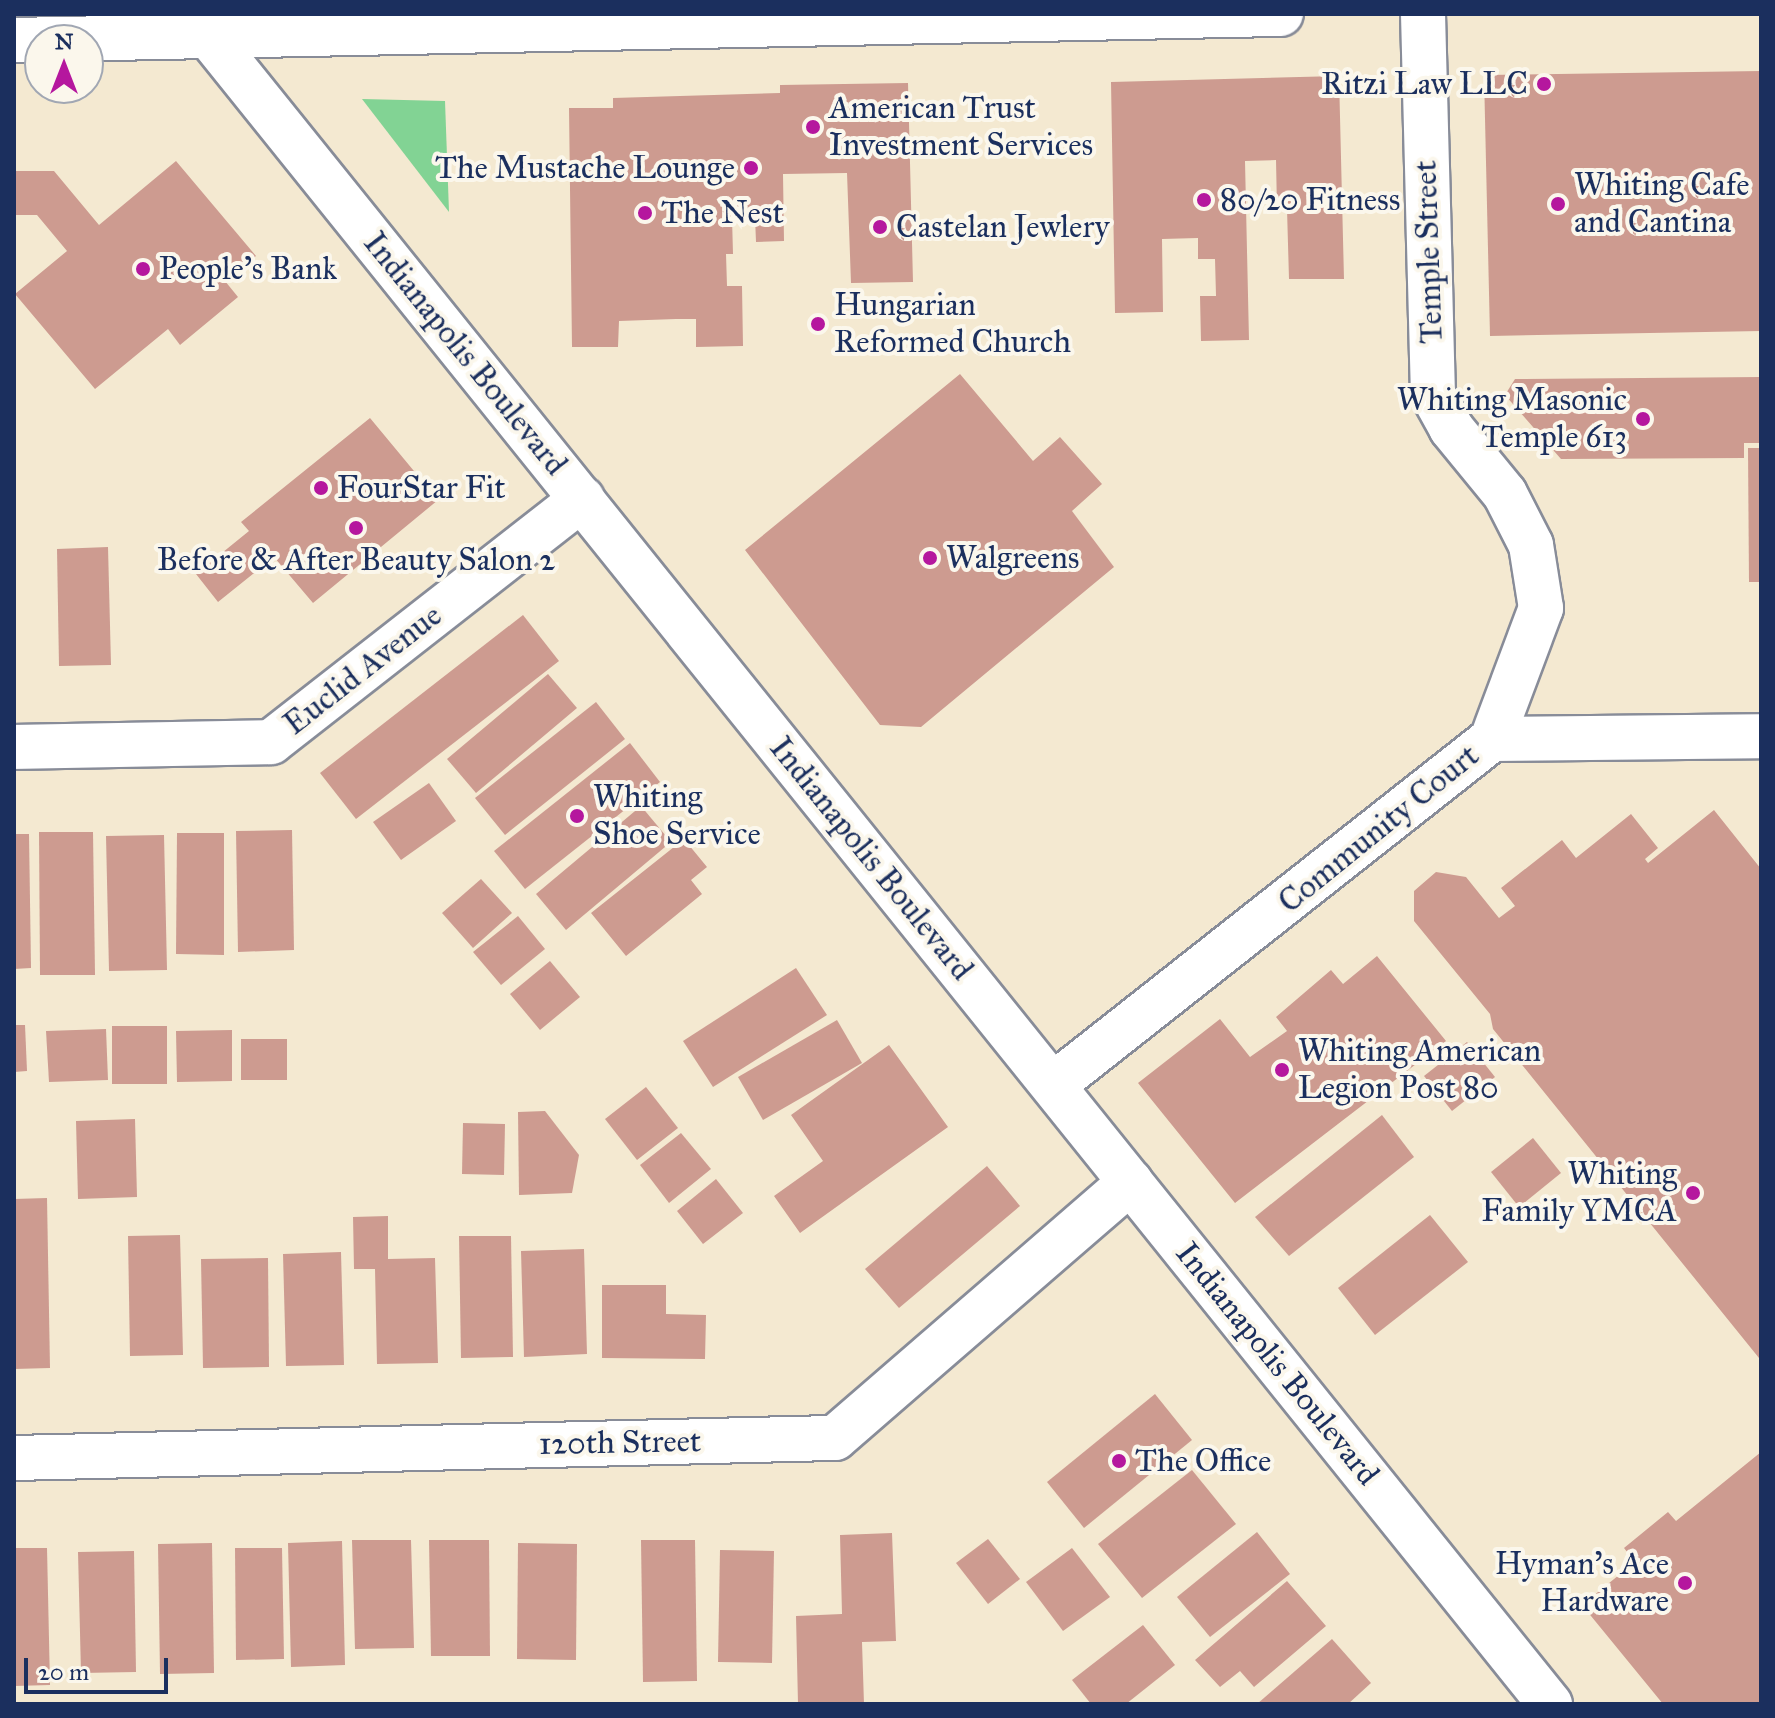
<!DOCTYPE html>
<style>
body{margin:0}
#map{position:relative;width:1775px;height:1718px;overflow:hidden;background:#f4e9d1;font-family:"IM FELL Great Primer",serif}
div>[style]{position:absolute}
.green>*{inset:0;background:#82d394}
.building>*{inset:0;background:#cd9b90}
.roads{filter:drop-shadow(2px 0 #888c98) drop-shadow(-2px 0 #888c98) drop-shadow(0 2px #888c98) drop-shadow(0 -2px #888c98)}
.minor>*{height:44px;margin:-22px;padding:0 22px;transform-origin:22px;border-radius:22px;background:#fff}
.major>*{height:44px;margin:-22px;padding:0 22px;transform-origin:22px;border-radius:22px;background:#fff}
.dots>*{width:22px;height:22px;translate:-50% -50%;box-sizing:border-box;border:4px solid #fbf7ec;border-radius:50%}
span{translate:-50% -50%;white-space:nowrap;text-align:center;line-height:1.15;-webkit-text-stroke:8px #fbf7ec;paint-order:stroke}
.poi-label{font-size:32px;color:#1b2f5e}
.right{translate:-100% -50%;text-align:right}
.left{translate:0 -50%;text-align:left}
.street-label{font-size:32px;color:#1b2f5e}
.frame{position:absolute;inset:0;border:16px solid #1b2f5e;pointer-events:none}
.north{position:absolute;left:24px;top:24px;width:80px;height:80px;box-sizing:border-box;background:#fbf7ec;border:2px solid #a1a7b3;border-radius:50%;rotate:0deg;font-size:22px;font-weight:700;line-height:32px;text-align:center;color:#1b2f5e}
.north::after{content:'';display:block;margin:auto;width:28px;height:36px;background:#b5179e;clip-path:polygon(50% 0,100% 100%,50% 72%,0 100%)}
.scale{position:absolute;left:24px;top:1658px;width:144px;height:36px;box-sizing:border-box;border:4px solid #1b2f5e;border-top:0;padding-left:10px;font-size:24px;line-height:28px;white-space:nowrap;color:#1b2f5e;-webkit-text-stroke:6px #fbf7ec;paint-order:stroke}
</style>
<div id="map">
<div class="green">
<div style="clip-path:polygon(362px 99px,445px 101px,449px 212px)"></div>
</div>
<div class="building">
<div style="clip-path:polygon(1761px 71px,1761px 331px,1490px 336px,1484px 75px)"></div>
<div style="clip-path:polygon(1339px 76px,1344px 279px,1289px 279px,1287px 209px,1277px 209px,1276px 160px,1245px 161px,1249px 340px,1201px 341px,1200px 296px,1216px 296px,1215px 259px,1198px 259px,1198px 238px,1162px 239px,1163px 312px,1115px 313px,1111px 82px)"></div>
<div style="clip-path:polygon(908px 83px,913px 282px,851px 283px,847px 173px,783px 174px,784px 241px,756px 242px,755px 217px,732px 217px,733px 254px,726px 254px,727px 286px,742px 286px,743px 346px,696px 347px,696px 319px,676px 319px,619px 321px,618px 347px,572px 347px,569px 108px,613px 108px,613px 98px,780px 93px,780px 85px)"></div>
<div style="clip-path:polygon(176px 161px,256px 256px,225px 281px,238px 297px,180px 345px,168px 329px,95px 389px,15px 294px,67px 251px,37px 215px,14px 215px,14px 171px,54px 171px,99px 225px)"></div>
<div style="clip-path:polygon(960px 374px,1033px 461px,1060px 437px,1102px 484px,1072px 511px,1114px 567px,921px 727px,880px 725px,745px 550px)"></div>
<div style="clip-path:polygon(1761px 377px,1761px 443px,1744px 443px,1744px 458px,1561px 459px,1505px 395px,1515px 379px)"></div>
<div style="clip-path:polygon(370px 418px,438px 500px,313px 603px,274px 557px,218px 602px,196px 574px,249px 531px,241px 522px)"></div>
<div style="clip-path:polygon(1748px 448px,1761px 448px,1761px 582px,1749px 582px)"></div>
<div style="clip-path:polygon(108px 547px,111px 665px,59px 666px,57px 549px)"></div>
<div style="clip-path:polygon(523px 615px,559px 661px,356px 819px,320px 773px)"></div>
<div style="clip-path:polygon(548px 674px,577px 708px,476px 793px,447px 759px)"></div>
<div style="clip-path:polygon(596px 702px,625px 739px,505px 835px,475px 798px)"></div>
<div style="clip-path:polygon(630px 743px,660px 782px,525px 889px,494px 851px)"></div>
<div style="clip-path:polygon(429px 783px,456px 821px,401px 860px,373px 822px)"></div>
<div style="clip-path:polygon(641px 806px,671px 842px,566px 930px,536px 894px)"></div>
<div style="clip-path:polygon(1714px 810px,1761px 869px,1759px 1358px,1493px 1029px,1490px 1014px,1414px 921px,1414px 891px,1436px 872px,1466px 877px,1499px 918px,1515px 906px,1501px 888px,1562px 840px,1576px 858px,1631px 814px,1658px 848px,1645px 859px,1648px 863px)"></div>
<div style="clip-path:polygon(292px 830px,294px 950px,238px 952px,236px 831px)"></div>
<div style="clip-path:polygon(39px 832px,93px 832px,95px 975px,40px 975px)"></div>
<div style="clip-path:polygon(177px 833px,224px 833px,224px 955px,176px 954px)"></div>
<div style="clip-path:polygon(14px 834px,29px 834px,31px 968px,14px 969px)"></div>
<div style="clip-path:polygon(164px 835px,167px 970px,109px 971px,106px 836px)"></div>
<div style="clip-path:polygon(684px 839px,707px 867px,691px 880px,702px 894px,626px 956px,591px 913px)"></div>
<div style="clip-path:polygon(481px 879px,512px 913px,473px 948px,442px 913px)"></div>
<div style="clip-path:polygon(518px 916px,545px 949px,501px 985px,473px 952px)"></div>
<div style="clip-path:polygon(1377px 956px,1446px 1041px,1235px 1203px,1138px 1083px,1220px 1019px,1250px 1057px,1287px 1031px,1276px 1017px,1331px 970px,1343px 984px)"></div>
<div style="clip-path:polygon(550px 961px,580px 997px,540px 1030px,510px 994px)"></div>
<div style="clip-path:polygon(796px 968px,827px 1015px,713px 1087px,683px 1041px)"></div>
<div style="clip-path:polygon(837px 1020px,862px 1063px,763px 1120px,738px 1077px)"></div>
<div style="clip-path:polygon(14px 1025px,25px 1025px,27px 1071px,14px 1072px)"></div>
<div style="clip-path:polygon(112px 1026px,167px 1026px,167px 1084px,112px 1084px)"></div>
<div style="clip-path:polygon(106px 1029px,108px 1080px,49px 1082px,46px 1031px)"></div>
<div style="clip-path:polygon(232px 1030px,232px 1081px,177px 1082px,176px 1031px)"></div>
<div style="clip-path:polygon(241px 1039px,287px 1039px,287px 1080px,241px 1080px)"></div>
<div style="clip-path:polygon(1467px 1042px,1495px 1077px,1452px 1111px,1424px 1076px)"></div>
<div style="clip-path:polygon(889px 1045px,948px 1127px,800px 1233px,774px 1196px,823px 1161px,791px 1115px)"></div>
<div style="clip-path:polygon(646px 1087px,678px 1128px,637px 1160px,605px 1119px)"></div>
<div style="clip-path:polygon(545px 1111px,579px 1155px,572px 1193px,519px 1195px,518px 1112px)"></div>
<div style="clip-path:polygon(1382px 1115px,1414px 1157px,1289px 1256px,1255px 1217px)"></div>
<div style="clip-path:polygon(135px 1119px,137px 1197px,78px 1199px,76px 1121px)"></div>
<div style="clip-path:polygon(463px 1123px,505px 1124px,504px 1175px,462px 1174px)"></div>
<div style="clip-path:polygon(681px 1133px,711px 1169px,669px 1203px,640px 1165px)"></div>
<div style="clip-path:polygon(1533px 1138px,1561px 1173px,1519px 1207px,1491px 1172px)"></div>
<div style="clip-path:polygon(987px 1166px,1020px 1206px,899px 1308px,865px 1269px)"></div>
<div style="clip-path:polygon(716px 1179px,743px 1213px,703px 1244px,677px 1211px)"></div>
<div style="clip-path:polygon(47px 1198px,50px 1368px,14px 1369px,14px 1199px)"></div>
<div style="clip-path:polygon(1430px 1215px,1468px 1262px,1375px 1335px,1338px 1288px)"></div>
<div style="clip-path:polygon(388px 1216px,388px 1259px,435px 1258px,438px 1363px,377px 1364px,375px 1269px,354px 1269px,353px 1217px)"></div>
<div style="clip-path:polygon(180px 1235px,183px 1355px,130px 1356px,128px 1236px)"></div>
<div style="clip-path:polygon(459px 1236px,511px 1236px,513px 1357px,461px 1358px)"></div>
<div style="clip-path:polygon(584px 1249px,587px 1354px,524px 1357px,521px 1251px)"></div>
<div style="clip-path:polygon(341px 1252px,344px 1365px,286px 1366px,283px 1254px)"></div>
<div style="clip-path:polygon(268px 1258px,269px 1367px,203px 1368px,201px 1259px)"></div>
<div style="clip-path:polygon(602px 1285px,666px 1285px,666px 1314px,706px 1315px,705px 1359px,602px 1358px)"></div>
<div style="clip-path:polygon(1155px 1394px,1192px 1440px,1084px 1528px,1047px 1482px)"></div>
<div style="clip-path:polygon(1761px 1452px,1761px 1704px,1663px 1704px,1582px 1605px,1635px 1562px,1624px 1548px,1668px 1512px,1676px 1521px)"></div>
<div style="clip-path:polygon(1192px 1470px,1236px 1524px,1142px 1598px,1098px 1544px)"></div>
<div style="clip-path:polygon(1257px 1532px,1290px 1574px,1210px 1637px,1177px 1597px)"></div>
<div style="clip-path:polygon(892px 1533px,896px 1641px,862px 1642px,864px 1704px,798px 1704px,796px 1616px,842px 1614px,840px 1535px)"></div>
<div style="clip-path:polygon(988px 1539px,1020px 1579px,988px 1604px,956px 1563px)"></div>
<div style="clip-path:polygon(352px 1540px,411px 1540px,414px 1648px,355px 1649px)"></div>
<div style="clip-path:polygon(429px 1540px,489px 1540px,490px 1656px,431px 1656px)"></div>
<div style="clip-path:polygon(641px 1540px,695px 1540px,697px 1681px,643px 1682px)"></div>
<div style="clip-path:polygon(342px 1541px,345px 1665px,291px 1667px,288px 1543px)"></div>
<div style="clip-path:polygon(212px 1543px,214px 1673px,160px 1674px,158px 1544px)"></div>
<div style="clip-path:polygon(518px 1543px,577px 1544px,576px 1660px,517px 1659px)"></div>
<div style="clip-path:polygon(14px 1548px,47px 1548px,50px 1685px,14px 1686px)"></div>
<div style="clip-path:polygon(235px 1548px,282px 1548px,284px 1659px,236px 1660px)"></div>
<div style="clip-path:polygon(1072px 1548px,1110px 1597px,1063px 1631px,1026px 1582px)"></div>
<div style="clip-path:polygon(720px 1550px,774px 1551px,772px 1663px,718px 1662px)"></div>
<div style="clip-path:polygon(134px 1551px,136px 1672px,81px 1673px,78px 1552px)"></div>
<div style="clip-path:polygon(1287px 1581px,1326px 1626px,1254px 1687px,1240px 1671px,1220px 1687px,1195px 1660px)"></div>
<div style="clip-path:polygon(1143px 1625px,1175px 1665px,1126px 1704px,1091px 1704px,1072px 1680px)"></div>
<div style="clip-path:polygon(1332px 1639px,1371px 1683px,1348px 1704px,1257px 1704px)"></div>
</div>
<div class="roads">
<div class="minor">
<div style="left:1423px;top:14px;width:381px;rotate:88.5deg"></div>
<div style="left:1433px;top:395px;width:38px;rotate:61deg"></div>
<div style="left:1451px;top:428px;width:85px;rotate:50.7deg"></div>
<div style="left:1505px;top:494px;width:57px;rotate:63deg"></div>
<div style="left:1531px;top:545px;width:64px;rotate:81deg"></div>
<div style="left:1541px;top:608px;width:140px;rotate:110.5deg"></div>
<div style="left:14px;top:40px;width:1267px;rotate:-1.18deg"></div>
<div style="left:14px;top:747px;width:257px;rotate:-1.1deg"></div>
<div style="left:271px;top:742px;width:395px;rotate:-38deg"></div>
<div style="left:1053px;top:1085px;width:559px;rotate:-38.24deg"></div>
<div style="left:1492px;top:739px;width:269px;rotate:-0.6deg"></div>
<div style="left:14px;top:1458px;width:821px;rotate:-1.4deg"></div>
<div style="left:835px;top:1438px;width:391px;rotate:-40.9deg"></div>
</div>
<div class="major">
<div style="left:191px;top:14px;width:2169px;rotate:51.2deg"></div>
</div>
</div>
<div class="dots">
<div style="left:1544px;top:84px;background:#b5179e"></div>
<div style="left:813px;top:127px;background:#b5179e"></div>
<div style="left:751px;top:168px;background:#b5179e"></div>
<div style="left:1204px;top:200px;background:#b5179e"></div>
<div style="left:1558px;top:204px;background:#b5179e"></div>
<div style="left:645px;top:213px;background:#b5179e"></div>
<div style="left:880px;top:227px;background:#b5179e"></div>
<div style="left:143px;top:269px;background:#b5179e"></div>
<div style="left:818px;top:324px;background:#b5179e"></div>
<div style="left:1643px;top:419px;background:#b5179e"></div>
<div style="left:321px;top:488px;background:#b5179e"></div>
<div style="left:356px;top:528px;background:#b5179e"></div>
<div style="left:930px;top:558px;background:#b5179e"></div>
<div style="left:577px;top:816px;background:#b5179e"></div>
<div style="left:1282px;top:1070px;background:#b5179e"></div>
<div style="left:1693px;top:1193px;background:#b5179e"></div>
<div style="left:1119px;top:1461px;background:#b5179e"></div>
<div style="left:1685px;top:1583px;background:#b5179e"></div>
</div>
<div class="poi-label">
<span class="right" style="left:1528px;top:84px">Ritzi Law LLC</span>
<span class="left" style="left:829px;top:127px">American Trust<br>Investment Services</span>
<span class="right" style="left:735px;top:168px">The Mustache Lounge</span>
<span class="left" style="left:1574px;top:204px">Whiting Cafe<br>and Cantina</span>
<span class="left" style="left:1220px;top:200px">80/20 Fitness</span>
<span class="left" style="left:661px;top:213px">The Nest</span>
<span class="left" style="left:896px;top:227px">Castelan Jewlery</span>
<span class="left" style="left:159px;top:269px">People's Bank</span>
<span class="left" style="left:834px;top:324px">Hungarian<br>Reformed Church</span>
<span class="right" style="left:1627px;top:419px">Whiting Masonic<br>Temple 613</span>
<span class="left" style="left:337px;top:488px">FourStar Fit</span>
<span class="left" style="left:946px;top:558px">Walgreens</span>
<span style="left:356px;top:560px">Before &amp; After Beauty Salon 2</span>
<span class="left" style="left:593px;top:816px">Whiting<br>Shoe Service</span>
<span class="left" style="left:1298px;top:1070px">Whiting American<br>Legion Post 80</span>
<span class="right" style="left:1677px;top:1193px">Whiting<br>Family YMCA</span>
<span class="left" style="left:1135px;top:1461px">The Office</span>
<span class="right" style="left:1669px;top:1583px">Hyman's Ace<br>Hardware</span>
</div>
<div class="street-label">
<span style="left:1429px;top:252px;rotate:-92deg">Temple Street</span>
<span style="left:465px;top:354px;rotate:51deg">Indianapolis Boulevard</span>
<span style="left:363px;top:670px;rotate:-38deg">Euclid Avenue</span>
<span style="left:1379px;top:829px;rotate:-39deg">Community Court</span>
<span style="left:871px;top:859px;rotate:51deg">Indianapolis Boulevard</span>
<span style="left:1277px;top:1364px;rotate:51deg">Indianapolis Boulevard</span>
<span style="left:620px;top:1443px;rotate:-1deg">120th Street</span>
</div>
<div class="frame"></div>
<div class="north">N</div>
<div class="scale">20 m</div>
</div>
